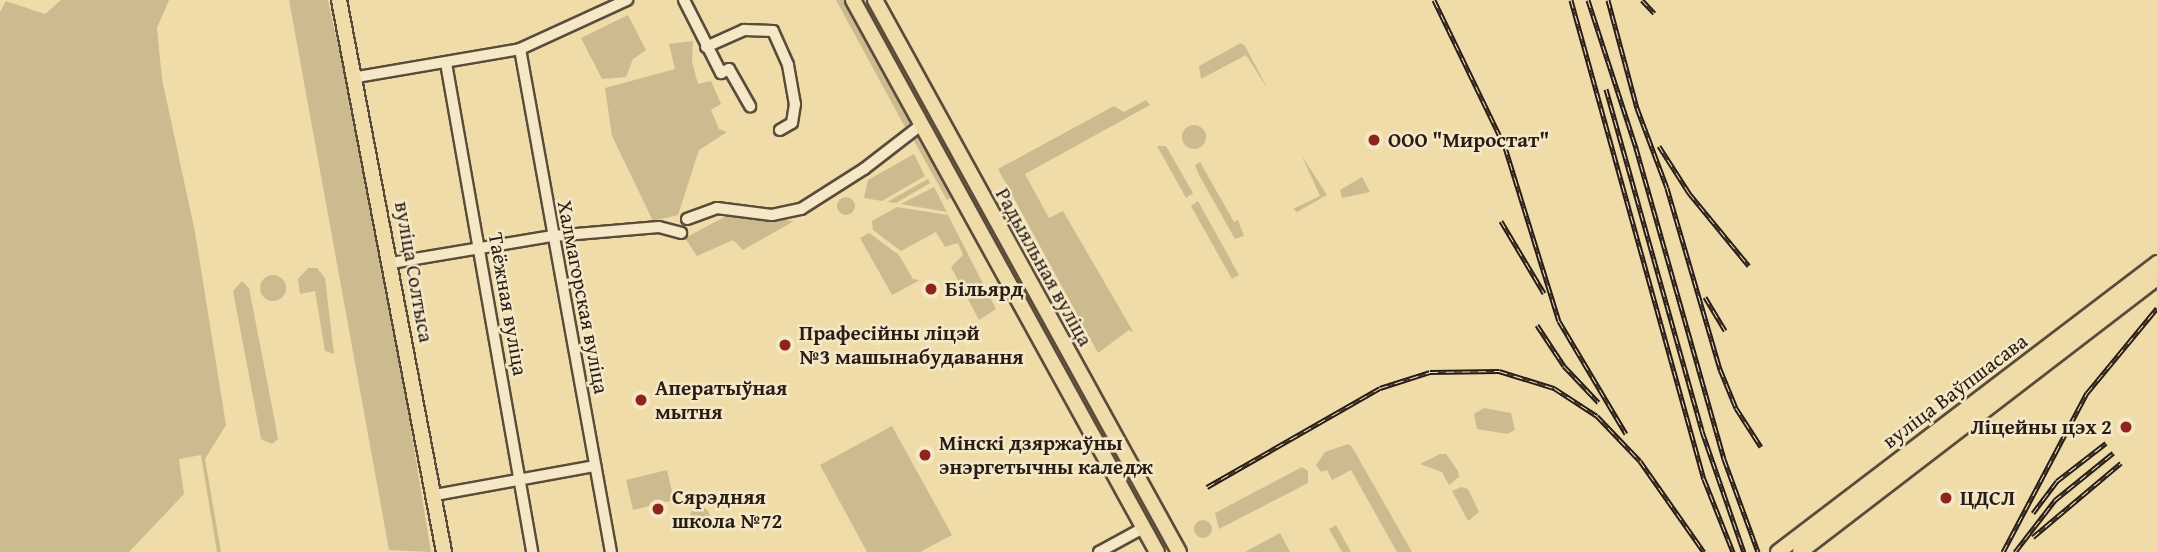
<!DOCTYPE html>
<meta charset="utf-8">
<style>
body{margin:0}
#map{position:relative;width:2157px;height:552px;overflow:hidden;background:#efdca9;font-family:"Gentium Book Plus",serif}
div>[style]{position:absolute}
.green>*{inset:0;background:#cdbb90}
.round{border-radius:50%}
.roads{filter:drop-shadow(2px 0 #5a4c3b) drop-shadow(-2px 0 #5a4c3b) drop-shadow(0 2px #5a4c3b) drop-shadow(0 -2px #5a4c3b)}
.minor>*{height:10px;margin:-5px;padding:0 5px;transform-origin:5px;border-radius:5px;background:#f5e8c7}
.major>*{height:14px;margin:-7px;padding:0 7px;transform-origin:7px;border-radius:7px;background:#efdca9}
.rail>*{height:5px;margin-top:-2.5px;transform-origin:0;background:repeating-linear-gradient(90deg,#f5e8c7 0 8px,#281c16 0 16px);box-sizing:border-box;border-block:2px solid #281c16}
.dots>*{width:19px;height:19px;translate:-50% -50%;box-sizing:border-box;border:4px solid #f5e8c7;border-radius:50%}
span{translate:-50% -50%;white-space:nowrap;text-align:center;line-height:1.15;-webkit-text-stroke:5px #f5e8c7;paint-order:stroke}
.poi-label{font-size:21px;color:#281c16;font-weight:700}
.left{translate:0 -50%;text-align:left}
.right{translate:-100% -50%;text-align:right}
.street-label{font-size:21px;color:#281c16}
</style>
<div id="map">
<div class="green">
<div style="clip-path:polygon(61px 0,169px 0,157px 28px,162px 79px,195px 232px,226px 425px,205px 459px,221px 552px,217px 552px,201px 455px,179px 459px,184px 494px,129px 552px,0 552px,0 12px,6px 1px,45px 14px)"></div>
<div style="clip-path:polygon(289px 0,328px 0,379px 234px,431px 552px,389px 550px)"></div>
<div style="clip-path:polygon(836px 0,847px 0,914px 123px,906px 129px)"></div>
<div style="clip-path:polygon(628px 15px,646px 50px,633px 59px,626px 77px,602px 79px,581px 38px)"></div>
<div style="clip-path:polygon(693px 41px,692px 62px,698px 84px,711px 81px,721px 104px,711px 110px,719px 129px,727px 132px,699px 150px,678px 215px,653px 221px,612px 136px,605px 88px,675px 69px,669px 44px)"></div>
<div style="clip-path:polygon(1241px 43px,1245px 46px,1269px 91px,1246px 55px,1201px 79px,1199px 66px)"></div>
<div style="clip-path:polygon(1146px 100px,1150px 105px,1025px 174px,1049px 218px,1063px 211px,1134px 333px,1129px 330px,1098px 353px,998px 169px,1114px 106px,1124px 112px)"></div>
<div class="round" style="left:1182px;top:125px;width:24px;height:24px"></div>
<div style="clip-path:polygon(913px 132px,922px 135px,955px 196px,947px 200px,910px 134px)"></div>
<div style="clip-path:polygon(1157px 146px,1166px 146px,1193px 193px,1186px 198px)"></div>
<div style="clip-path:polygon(914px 154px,925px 176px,882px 201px,864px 198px,868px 180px)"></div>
<div style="clip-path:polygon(1302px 156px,1327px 195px,1297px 212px,1293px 209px,1320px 196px)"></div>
<div style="clip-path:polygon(1200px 162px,1234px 222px,1238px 220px,1244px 236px,1235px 239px,1199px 175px,1195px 165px)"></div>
<div style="clip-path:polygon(1362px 177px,1370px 192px,1342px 198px,1340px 190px)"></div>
<div style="clip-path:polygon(928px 179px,930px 183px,896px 203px,887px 202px)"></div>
<div style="clip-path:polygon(934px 187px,947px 212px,901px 204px)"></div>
<div style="clip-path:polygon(976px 193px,1124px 464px,1118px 468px,970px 196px)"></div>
<div class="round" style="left:837px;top:197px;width:18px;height:18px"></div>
<div style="clip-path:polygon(1198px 201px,1239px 275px,1232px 279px,1191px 206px)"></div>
<div style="clip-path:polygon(897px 207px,948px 215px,996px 309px,979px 320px,951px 267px,963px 255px,958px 243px,945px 247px,936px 232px,901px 251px,873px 230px,872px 221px)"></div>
<div style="clip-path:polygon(730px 214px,778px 219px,794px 221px,743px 250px,733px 240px,697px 256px,685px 238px)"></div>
<div style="clip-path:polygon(869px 233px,899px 255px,913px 279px,920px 280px,892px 295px,860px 238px)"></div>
<div style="clip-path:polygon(308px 268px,317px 268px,325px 278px,334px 354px,325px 351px,315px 291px,300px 294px,298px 279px)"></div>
<div class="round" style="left:260px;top:275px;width:26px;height:26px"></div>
<div style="clip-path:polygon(242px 281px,249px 288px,275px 422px,278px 439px,272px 444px,261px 439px,233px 291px)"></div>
<div style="clip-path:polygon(1484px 408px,1511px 413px,1515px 430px,1507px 434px,1477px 429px,1474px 414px)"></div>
<div style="clip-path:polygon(892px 426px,952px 535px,920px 552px,867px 552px,820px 465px)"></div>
<div style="clip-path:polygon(1348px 444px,1352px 447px,1412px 552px,1397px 552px,1351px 470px,1332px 480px,1327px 470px,1321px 472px,1316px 465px,1325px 452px)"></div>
<div style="clip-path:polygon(1440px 454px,1446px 454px,1458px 471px,1459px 477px,1449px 485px,1442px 472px,1420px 464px)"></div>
<div style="clip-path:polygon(1302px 467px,1308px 471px,1308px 483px,1219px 529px,1215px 513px)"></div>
<div style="clip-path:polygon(667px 470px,674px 500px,633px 510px,626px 480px)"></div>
<div style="clip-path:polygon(1461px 487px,1468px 489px,1479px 512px,1468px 521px,1452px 491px)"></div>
<div class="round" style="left:690px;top:507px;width:20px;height:20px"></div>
<div class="round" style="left:1194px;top:520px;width:18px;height:18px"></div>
<div style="clip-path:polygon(1336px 525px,1351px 552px,1342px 552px,1329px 529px)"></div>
<div style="clip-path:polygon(1280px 533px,1290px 552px,1245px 552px)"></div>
</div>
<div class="roads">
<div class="minor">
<div style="left:684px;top:0;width:82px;rotate:63.1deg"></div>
<div style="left:721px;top:73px;width:9px;rotate:-27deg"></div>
<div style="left:729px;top:69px;width:43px;rotate:60.4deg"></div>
<div style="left:706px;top:47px;width:42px;rotate:-24.1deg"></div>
<div style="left:744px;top:30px;width:29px;rotate:2deg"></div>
<div style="left:773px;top:31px;width:37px;rotate:66deg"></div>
<div style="left:788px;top:65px;width:40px;rotate:80deg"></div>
<div style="left:795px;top:104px;width:19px;rotate:99deg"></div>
<div style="left:792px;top:123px;width:14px;rotate:150deg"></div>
<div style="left:520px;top:49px;width:511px;rotate:79.75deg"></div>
<div style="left:446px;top:63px;width:497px;rotate:80deg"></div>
<div style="left:357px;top:77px;width:165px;rotate:-9.7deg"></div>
<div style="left:520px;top:49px;width:118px;rotate:-24.6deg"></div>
<div style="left:687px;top:219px;width:32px;rotate:-20deg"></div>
<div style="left:717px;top:208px;width:55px;rotate:7.3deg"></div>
<div style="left:772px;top:215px;width:30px;rotate:-12deg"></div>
<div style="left:801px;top:209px;width:75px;rotate:-32.4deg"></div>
<div style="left:864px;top:169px;width:72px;rotate:-37.7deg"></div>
<div style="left:391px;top:263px;width:164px;rotate:-9.5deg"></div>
<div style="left:553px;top:236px;width:106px;rotate:-4.9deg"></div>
<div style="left:659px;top:227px;width:23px;rotate:15deg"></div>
<div style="left:435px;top:495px;width:163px;rotate:-10.3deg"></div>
<div style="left:1099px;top:552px;width:50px;rotate:-28.6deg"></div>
</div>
<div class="major">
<div style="left:339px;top:0;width:562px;rotate:79.23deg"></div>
<div style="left:853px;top:0;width:630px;rotate:61.16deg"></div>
<div style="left:875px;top:0;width:630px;rotate:61.16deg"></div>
<div style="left:1778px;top:552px;width:477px;rotate:-37.3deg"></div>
<div style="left:1800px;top:552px;width:450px;rotate:-37.5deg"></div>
</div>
</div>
<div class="rail">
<div style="left:1434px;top:0;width:163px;rotate:64.2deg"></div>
<div style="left:1505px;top:147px;width:182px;rotate:72.8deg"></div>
<div style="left:1559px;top:321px;width:131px;rotate:59.3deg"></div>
<div style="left:1571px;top:0;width:497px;rotate:74.5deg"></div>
<div style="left:1704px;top:479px;width:79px;rotate:68.3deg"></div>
<div style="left:1588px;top:0;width:156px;rotate:72deg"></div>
<div style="left:1636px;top:148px;width:323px;rotate:74.2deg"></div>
<div style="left:1724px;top:459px;width:99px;rotate:69.9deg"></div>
<div style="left:1608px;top:0;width:112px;rotate:75deg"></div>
<div style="left:1637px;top:108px;width:85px;rotate:69.4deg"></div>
<div style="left:1667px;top:188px;width:189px;rotate:73.7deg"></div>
<div style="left:1720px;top:369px;width:42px;rotate:67.7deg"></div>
<div style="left:1736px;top:408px;width:46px;rotate:57.3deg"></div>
<div style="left:1642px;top:0;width:18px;rotate:47deg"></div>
<div style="left:1606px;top:89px;width:355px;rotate:74.3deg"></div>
<div style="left:1702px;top:431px;width:128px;rotate:70.9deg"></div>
<div style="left:1659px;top:146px;width:56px;rotate:57.4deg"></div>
<div style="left:1689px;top:193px;width:94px;rotate:50.6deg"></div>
<div style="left:1501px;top:221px;width:84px;rotate:59.2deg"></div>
<div style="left:1705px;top:297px;width:39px;rotate:59deg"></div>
<div style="left:1537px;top:325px;width:49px;rotate:56.6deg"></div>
<div style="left:1564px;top:366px;width:50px;rotate:46.6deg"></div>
<div style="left:1207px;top:487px;width:199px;rotate:-29.8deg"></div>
<div style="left:1380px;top:388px;width:52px;rotate:-17.7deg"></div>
<div style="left:1430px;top:372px;width:69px;rotate:-0.8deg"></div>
<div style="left:1499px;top:371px;width:58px;rotate:17.2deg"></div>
<div style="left:1554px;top:388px;width:51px;rotate:33.1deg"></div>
<div style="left:1597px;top:416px;width:62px;rotate:46.3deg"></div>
<div style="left:1640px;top:461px;width:111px;rotate:54.9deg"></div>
<div style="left:2033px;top:513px;width:40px;rotate:-53deg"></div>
<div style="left:2057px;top:481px;width:62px;rotate:-37.8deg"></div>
<div style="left:2033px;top:537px;width:115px;rotate:-40.1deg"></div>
<div style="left:2003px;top:552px;width:180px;rotate:-62.2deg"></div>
<div style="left:2087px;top:393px;width:110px;rotate:-50.5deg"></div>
<div style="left:2015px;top:552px;width:66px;rotate:-52.4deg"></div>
<div style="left:2055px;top:500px;width:75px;rotate:-39deg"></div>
</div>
<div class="dots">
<div style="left:1374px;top:140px;background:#8f2418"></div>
<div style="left:931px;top:289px;background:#8f2418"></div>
<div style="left:785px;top:345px;background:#8f2418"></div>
<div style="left:641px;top:400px;background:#8f2418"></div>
<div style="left:2126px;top:427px;background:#8f2418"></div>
<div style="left:925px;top:455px;background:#8f2418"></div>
<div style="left:1946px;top:498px;background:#8f2418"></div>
<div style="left:658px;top:509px;background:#8f2418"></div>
</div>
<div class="poi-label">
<span class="left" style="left:1388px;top:140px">ООО "Миростат"</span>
<span class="left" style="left:945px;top:289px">Більярд</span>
<span class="left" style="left:799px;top:345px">Прафесійны ліцэй<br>№3 машынабудавання</span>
<span class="left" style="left:655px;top:400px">Аператыўная<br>мытня</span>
<span class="right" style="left:2112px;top:427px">Ліцейны цэх 2</span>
<span class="left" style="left:939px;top:455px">Мінскі дзяржаўны<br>энэргетычны каледж</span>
<span class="left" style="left:672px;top:509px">Сярэдняя<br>школа №72</span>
<span class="left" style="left:1960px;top:498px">ЦДСЛ</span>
</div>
<div class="street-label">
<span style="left:1044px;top:267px;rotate:61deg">Радыяльная вуліца</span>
<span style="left:414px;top:272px;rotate:80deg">вуліца Солтыса</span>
<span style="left:583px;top:297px;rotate:79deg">Халмагорская вуліца</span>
<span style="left:508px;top:304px;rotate:80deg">Таёжная вуліца</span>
<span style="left:1955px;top:391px;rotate:-37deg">вуліца Ваўпшасава</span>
</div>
</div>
